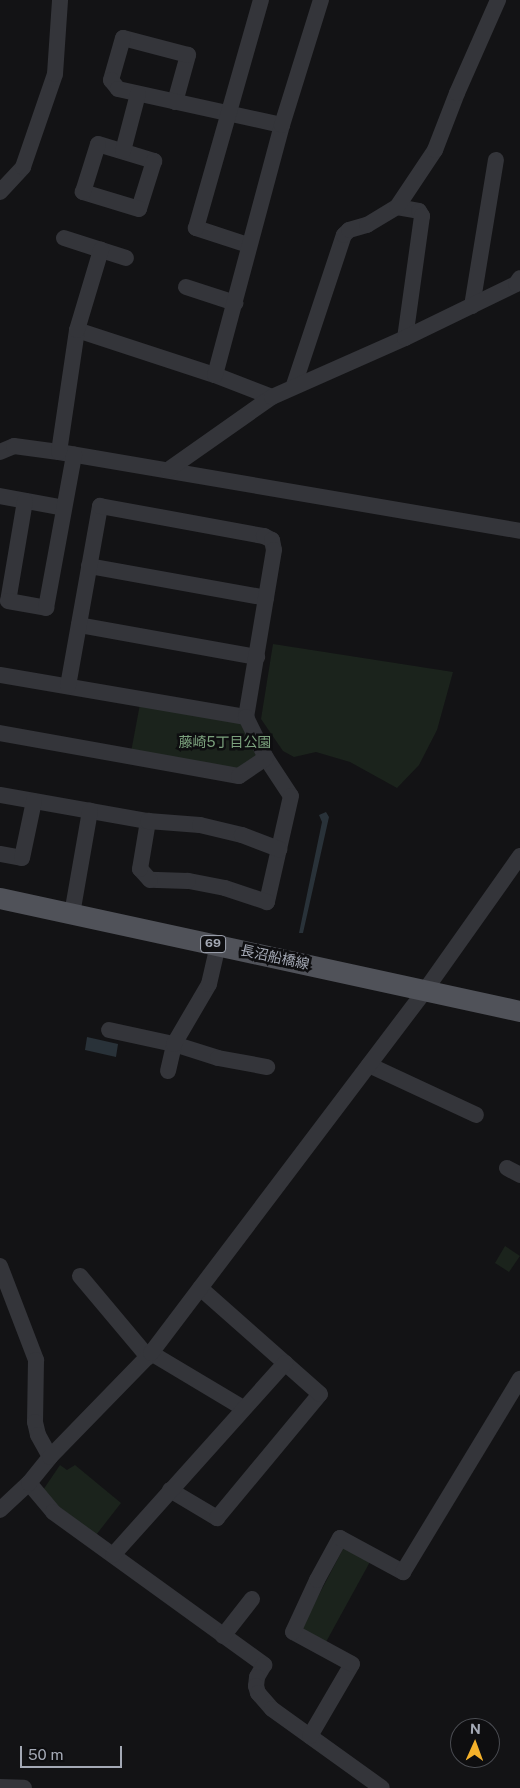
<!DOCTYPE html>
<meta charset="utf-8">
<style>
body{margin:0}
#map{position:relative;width:520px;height:1788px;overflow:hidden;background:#131315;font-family:"Public Sans","Noto Sans JP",sans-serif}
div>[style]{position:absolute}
.green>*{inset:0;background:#1b231c}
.water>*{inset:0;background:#293239}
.minor>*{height:16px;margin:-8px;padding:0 8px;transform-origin:8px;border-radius:8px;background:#34353a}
.major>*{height:21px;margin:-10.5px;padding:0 10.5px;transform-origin:10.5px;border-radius:10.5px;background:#505259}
span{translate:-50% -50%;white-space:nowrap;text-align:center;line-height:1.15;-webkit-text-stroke:5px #0e0e10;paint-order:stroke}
.shield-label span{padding:1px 4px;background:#0e0e10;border:1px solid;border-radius:4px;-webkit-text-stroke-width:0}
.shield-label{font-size:12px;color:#a4a9b5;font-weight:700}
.park-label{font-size:14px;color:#7ba17d}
.street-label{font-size:14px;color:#a4a9b5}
.north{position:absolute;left:450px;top:1718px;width:50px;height:50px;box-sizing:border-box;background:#0e0e10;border:1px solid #4a4c52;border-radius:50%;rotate:2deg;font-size:14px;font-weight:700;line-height:20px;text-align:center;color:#a4a9b5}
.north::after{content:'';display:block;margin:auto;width:18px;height:22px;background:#f4b12b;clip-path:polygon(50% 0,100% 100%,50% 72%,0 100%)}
.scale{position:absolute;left:20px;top:1746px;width:102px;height:22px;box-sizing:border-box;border:2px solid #a4a9b5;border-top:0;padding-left:6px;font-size:15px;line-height:18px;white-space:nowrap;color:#a4a9b5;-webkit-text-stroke:4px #0e0e10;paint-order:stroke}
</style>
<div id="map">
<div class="green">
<div style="clip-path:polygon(273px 644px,453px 672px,437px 730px,419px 765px,397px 788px,350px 762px,316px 752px,294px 757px,283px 751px,261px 719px)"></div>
<div style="clip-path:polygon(140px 704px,246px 717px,262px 756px,239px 771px,131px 752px)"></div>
<div style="clip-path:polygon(505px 1246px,520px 1256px,509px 1272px,495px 1263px)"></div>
<div style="clip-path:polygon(60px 1465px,67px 1470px,75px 1465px,121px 1503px,96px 1535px,41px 1493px)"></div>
<div style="clip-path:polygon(344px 1547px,371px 1560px,326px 1642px,301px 1629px)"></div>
</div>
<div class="water">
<div style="clip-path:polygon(326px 812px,329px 817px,303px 933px,299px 933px,322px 822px,319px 815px)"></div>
<div style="clip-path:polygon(87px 1037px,118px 1044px,116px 1057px,85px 1050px)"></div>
</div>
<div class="minor">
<div style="left:175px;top:102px;width:49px;rotate:-74.5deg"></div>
<div style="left:188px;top:55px;width:67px;rotate:-165.3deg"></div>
<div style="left:123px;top:38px;width:44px;rotate:105.9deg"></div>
<div style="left:111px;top:80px;width:11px;rotate:52deg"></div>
<div style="left:118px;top:89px;width:168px;rotate:12.4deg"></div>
<div style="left:98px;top:144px;width:59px;rotate:16.9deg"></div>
<div style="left:154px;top:161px;width:50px;rotate:107.4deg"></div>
<div style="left:139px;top:209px;width:59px;rotate:-163.1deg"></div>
<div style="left:83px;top:192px;width:50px;rotate:-72.6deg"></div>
<div style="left:123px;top:151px;width:59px;rotate:-75.3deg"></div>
<div style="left:0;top:192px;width:34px;rotate:-47deg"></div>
<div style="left:23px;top:167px;width:98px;rotate:-71deg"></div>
<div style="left:55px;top:74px;width:74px;rotate:-86.1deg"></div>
<div style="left:397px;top:207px;width:22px;rotate:10deg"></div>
<div style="left:419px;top:211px;width:6px;rotate:59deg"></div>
<div style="left:422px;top:216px;width:123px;rotate:97.9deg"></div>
<div style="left:64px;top:238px;width:65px;rotate:17.9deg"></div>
<div style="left:248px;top:245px;width:55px;rotate:-161.9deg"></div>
<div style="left:196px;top:228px;width:237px;rotate:-74.1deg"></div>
<div style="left:186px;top:287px;width:52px;rotate:18.1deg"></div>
<div style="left:472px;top:306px;width:148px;rotate:-80.7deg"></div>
<div style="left:77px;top:330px;width:145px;rotate:18.1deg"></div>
<div style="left:215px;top:375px;width:61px;rotate:21.1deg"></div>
<div style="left:215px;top:375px;width:259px;rotate:-75deg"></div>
<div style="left:282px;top:125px;width:131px;rotate:-72.7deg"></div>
<div style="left:294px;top:385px;width:158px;rotate:-71.6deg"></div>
<div style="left:344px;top:235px;width:7px;rotate:-45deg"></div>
<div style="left:349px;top:230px;width:19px;rotate:-16deg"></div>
<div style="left:367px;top:225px;width:35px;rotate:-31deg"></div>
<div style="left:397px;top:207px;width:69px;rotate:-56.3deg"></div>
<div style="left:435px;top:150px;width:61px;rotate:-68.9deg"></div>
<div style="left:457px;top:93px;width:102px;rotate:-66.2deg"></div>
<div style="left:0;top:452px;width:15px;rotate:-23deg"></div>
<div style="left:14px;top:446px;width:45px;rotate:7.6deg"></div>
<div style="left:59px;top:452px;width:468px;rotate:9.7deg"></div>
<div style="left:59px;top:452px;width:123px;rotate:-81.6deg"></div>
<div style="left:77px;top:330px;width:84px;rotate:-73.3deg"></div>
<div style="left:168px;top:470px;width:127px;rotate:-35.1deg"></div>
<div style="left:272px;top:397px;width:145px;rotate:-23.9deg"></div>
<div style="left:405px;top:338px;width:123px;rotate:-25.9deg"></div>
<div style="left:516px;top:284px;width:7px;rotate:-56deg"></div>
<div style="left:0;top:496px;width:65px;rotate:10.6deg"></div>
<div style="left:25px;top:501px;width:101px;rotate:99.6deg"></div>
<div style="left:8px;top:601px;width:39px;rotate:10deg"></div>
<div style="left:46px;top:608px;width:156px;rotate:-79.6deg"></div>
<div style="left:89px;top:566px;width:180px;rotate:10.2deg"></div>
<div style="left:79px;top:625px;width:181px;rotate:10.2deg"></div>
<div style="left:0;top:675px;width:250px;rotate:9.7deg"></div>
<div style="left:68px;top:686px;width:183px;rotate:-79.9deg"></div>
<div style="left:100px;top:506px;width:167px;rotate:10.4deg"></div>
<div style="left:264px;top:536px;width:9px;rotate:27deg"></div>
<div style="left:272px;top:540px;width:10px;rotate:79deg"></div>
<div style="left:274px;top:550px;width:169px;rotate:99.5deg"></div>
<div style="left:246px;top:717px;width:46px;rotate:64deg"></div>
<div style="left:266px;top:758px;width:45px;rotate:56.7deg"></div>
<div style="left:291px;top:796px;width:109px;rotate:102.8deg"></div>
<div style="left:267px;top:902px;width:44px;rotate:-161.6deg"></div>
<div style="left:225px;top:888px;width:38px;rotate:-169deg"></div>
<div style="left:188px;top:881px;width:38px;rotate:-178deg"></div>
<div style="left:150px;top:880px;width:15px;rotate:-132deg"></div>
<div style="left:140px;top:869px;width:49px;rotate:-80.5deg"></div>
<div style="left:0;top:733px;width:243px;rotate:10.2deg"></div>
<div style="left:239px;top:776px;width:32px;rotate:-34deg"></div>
<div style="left:0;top:795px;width:150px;rotate:10deg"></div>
<div style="left:148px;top:821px;width:52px;rotate:4.4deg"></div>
<div style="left:200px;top:825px;width:43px;rotate:13.4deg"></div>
<div style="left:242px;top:835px;width:40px;rotate:21deg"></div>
<div style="left:0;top:854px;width:22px;rotate:10deg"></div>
<div style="left:22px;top:858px;width:58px;rotate:-78.1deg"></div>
<div style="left:72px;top:914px;width:105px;rotate:-80.1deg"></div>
<div style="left:109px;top:1030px;width:66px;rotate:12.2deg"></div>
<div style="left:174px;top:1044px;width:46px;rotate:17.7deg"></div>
<div style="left:218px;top:1058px;width:50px;rotate:10.4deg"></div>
<div style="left:369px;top:1065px;width:118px;rotate:25deg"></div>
<div style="left:168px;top:1071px;width:28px;rotate:-77deg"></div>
<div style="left:174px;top:1044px;width:69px;rotate:-59.7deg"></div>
<div style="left:209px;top:984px;width:40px;rotate:-77deg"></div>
<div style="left:507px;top:1168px;width:15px;rotate:28deg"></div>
<div style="left:0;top:1266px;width:101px;rotate:69deg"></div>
<div style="left:36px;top:1360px;width:62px;rotate:90.9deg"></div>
<div style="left:35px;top:1422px;width:13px;rotate:77deg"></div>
<div style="left:38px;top:1435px;width:25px;rotate:61deg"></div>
<div style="left:80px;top:1276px;width:106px;rotate:50deg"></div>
<div style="left:151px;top:1353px;width:107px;rotate:30.9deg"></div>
<div style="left:29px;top:1483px;width:38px;rotate:50deg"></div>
<div style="left:53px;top:1512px;width:261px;rotate:35.9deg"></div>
<div style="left:264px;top:1665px;width:14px;rotate:120deg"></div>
<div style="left:257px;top:1677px;width:9px;rotate:96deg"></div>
<div style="left:256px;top:1686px;width:7px;rotate:74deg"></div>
<div style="left:258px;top:1693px;width:21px;rotate:49deg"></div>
<div style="left:272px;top:1709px;width:135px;rotate:35.7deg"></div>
<div style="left:170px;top:1490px;width:55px;rotate:30.8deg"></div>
<div style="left:217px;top:1518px;width:161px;rotate:-50.3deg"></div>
<div style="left:320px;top:1394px;width:160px;rotate:-138.5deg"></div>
<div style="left:0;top:1510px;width:40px;rotate:-43deg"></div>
<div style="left:29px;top:1483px;width:33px;rotate:-51deg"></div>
<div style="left:50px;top:1457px;width:145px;rotate:-45.8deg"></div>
<div style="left:151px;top:1353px;width:456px;rotate:-52.9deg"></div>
<div style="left:426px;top:989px;width:163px;rotate:-54.7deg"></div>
<div style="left:113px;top:1555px;width:258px;rotate:-48.1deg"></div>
<div style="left:223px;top:1636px;width:47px;rotate:-51.9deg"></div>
<div style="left:310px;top:1736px;width:83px;rotate:-59.7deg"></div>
<div style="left:352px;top:1664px;width:67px;rotate:-151.5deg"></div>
<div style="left:293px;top:1632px;width:57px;rotate:-65.2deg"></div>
<div style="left:317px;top:1580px;width:48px;rotate:-61.3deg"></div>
<div style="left:340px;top:1538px;width:72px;rotate:28.4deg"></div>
<div style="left:403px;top:1572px;width:226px;rotate:-58.8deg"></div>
<div style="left:0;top:1787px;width:24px;rotate:2deg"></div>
</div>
<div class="major">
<div style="left:0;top:898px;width:532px;rotate:12.26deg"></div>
</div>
<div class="shield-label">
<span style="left:213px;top:944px">69</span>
</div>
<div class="park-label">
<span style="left:225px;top:742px">藤崎5丁目公園</span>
</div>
<div class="street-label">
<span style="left:275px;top:957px;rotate:12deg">長沼船橋線</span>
</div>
<div class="north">N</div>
<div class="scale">50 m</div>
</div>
